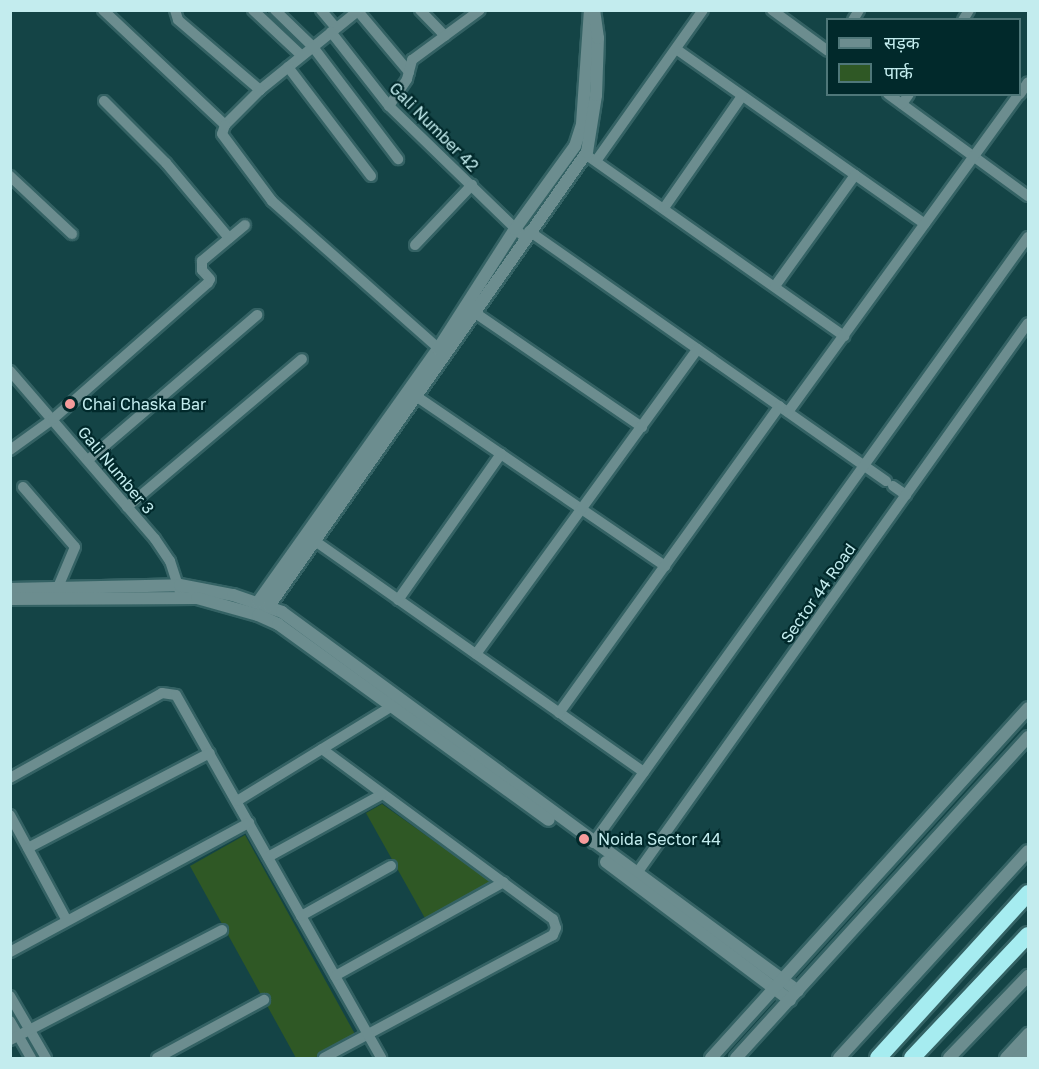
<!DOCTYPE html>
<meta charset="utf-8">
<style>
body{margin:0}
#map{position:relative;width:1039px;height:1069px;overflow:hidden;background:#144446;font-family:"Golos Text","Noto Sans Devanagari",sans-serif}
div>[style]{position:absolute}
.green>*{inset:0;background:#2f5825}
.roads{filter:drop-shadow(2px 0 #346264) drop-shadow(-2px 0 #346264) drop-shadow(0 2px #346264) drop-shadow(0 -2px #346264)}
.minor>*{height:10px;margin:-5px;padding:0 5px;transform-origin:5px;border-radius:5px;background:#6c8d8f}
.tertiary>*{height:12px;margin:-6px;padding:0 6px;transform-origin:6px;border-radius:6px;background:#6c8d8f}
.trunk>*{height:16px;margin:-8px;padding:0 8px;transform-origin:8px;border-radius:8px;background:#a6ecf0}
.dots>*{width:16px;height:16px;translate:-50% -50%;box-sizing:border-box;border:3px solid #01292b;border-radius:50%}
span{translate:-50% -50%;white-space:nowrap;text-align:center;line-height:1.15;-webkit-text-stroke:4.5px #01292b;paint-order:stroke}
.street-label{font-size:16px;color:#c3ecee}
.poi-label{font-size:16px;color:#c3ecee}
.left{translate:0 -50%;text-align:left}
.frame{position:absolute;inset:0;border:12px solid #c3ecee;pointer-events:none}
.legend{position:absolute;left:826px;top:18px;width:195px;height:78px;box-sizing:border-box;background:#01292b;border:2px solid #4f7779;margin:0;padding:8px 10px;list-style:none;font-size:18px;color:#c3ecee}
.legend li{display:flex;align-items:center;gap:12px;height:30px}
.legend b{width:30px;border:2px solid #4f7779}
</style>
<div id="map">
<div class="green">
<div style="clip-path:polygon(382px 804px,492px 882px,426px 920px,366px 813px)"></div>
<div style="clip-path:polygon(245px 835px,356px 1036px,314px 1058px,296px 1058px,190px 866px)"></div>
</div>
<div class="roads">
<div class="minor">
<div style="left:103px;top:10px;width:168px;rotate:43.3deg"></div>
<div style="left:175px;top:10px;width:10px;rotate:73deg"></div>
<div style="left:178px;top:20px;width:108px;rotate:40.5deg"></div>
<div style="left:253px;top:10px;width:66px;rotate:43.2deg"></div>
<div style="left:275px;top:10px;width:53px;rotate:44.2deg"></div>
<div style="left:313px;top:47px;width:141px;rotate:52.8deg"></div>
<div style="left:321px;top:10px;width:23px;rotate:50deg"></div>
<div style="left:357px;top:10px;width:81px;rotate:50deg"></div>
<div style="left:359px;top:10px;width:127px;rotate:141.1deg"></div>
<div style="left:260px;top:90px;width:49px;rotate:135deg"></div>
<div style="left:225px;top:125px;width:9px;rotate:108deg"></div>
<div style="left:222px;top:134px;width:84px;rotate:53.3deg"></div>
<div style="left:272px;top:201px;width:231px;rotate:41.5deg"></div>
<div style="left:420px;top:10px;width:36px;rotate:46deg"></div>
<div style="left:772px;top:10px;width:69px;rotate:36.2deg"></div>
<div style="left:853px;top:20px;width:12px;rotate:-59deg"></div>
<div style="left:963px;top:20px;width:12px;rotate:-59deg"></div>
<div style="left:331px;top:32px;width:94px;rotate:51.9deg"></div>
<div style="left:389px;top:106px;width:188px;rotate:44.1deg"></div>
<div style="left:676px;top:49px;width:304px;rotate:35.1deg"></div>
<div style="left:288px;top:67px;width:137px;rotate:52.7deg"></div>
<div style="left:888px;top:94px;width:173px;rotate:36.1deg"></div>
<div style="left:1020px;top:94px;width:14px;rotate:-56deg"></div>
<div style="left:104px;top:101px;width:88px;rotate:45deg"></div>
<div style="left:166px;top:163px;width:98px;rotate:50deg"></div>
<div style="left:902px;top:104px;width:12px;rotate:-55deg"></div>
<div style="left:389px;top:106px;width:32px;rotate:-56deg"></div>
<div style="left:407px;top:79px;width:20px;rotate:-75deg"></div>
<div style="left:412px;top:60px;width:84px;rotate:-36.3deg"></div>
<div style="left:585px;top:154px;width:317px;rotate:35.1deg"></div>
<div style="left:596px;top:161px;width:185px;rotate:-54.7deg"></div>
<div style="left:10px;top:176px;width:85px;rotate:43.1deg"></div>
<div style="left:664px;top:208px;width:136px;rotate:-55.1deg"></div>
<div style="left:529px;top:231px;width:436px;rotate:35deg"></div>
<div style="left:415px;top:245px;width:83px;rotate:-46.5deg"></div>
<div style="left:775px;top:286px;width:137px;rotate:-54.2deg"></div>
<div style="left:468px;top:308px;width:211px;rotate:34.4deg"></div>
<div style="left:10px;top:371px;width:222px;rotate:49.2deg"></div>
<div style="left:155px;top:539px;width:27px;rotate:56deg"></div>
<div style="left:170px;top:561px;width:32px;rotate:72deg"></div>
<div style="left:410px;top:392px;width:309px;rotate:34.3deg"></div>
<div style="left:788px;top:412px;width:393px;rotate:-54deg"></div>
<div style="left:10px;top:450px;width:53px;rotate:-35.8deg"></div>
<div style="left:53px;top:419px;width:206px;rotate:-41.3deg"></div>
<div style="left:208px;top:283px;width:4px;rotate:-63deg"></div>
<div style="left:210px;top:279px;width:12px;rotate:-132deg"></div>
<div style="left:202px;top:270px;width:9px;rotate:-90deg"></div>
<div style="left:202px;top:261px;width:56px;rotate:-39.9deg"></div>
<div style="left:88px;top:460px;width:223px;rotate:-40.6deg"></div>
<div style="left:893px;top:486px;width:16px;rotate:35deg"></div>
<div style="left:23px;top:487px;width:79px;rotate:49.1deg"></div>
<div style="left:75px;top:547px;width:43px;rotate:113deg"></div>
<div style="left:127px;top:507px;width:229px;rotate:-40.2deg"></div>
<div style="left:315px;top:541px;width:402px;rotate:35.1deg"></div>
<div style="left:398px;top:600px;width:179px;rotate:-54.8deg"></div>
<div style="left:476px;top:654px;width:377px;rotate:-54deg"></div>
<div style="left:559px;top:713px;width:378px;rotate:-54.3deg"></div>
<div style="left:322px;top:749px;width:287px;rotate:36.4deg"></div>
<div style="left:553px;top:919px;width:9px;rotate:72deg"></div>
<div style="left:556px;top:928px;width:8px;rotate:113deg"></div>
<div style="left:553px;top:935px;width:260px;rotate:151.8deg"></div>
<div style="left:10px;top:778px;width:174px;rotate:-29.2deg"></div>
<div style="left:162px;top:693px;width:14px;rotate:8deg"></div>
<div style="left:176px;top:695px;width:417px;rotate:60.5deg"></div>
<div style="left:237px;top:801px;width:182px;rotate:-31.5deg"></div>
<div style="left:10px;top:815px;width:120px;rotate:61.7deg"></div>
<div style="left:593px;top:843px;width:746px;rotate:-54.33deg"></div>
<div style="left:28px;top:848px;width:205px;rotate:-27.6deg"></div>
<div style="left:268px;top:857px;width:129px;rotate:-28.8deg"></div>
<div style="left:632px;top:880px;width:683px;rotate:-54.59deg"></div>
<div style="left:301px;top:916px;width:103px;rotate:-29.1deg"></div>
<div style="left:10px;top:952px;width:272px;rotate:-28.4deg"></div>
<div style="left:335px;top:976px;width:193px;rotate:-29.1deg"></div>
<div style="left:10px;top:996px;width:72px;rotate:59.9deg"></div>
<div style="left:10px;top:1021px;width:43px;rotate:60.4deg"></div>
<div style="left:10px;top:1040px;width:239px;rotate:-27.4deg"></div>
<div style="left:157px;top:1058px;width:122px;rotate:-28.5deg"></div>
</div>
<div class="tertiary">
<div style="left:10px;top:589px;width:170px;rotate:-1.3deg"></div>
<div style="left:180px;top:585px;width:54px;rotate:10.7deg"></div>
<div style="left:233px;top:595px;width:52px;rotate:19.1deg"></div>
<div style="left:282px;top:612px;width:640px;rotate:36.3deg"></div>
<div style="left:10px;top:599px;width:187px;rotate:-0.3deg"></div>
<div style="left:197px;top:598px;width:63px;rotate:15.6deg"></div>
<div style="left:258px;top:615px;width:22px;rotate:24deg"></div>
<div style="left:278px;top:624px;width:334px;rotate:35.9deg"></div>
<div style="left:258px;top:602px;width:310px;rotate:-54.6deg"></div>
<div style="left:438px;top:349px;width:143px;rotate:-57.3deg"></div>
<div style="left:515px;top:229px;width:102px;rotate:-54.1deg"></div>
<div style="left:575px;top:146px;width:23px;rotate:-72deg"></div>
<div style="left:582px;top:124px;width:114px;rotate:-86deg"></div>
<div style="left:269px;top:606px;width:554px;rotate:-54.99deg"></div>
<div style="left:587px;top:152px;width:58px;rotate:-81deg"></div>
<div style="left:596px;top:95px;width:57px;rotate:-88deg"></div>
<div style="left:598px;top:38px;width:28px;rotate:-98deg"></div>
<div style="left:606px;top:862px;width:230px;rotate:36.9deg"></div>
<div style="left:711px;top:1058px;width:472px;rotate:-47.8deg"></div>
<div style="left:736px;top:1058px;width:434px;rotate:-47.7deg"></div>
<div style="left:839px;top:1058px;width:280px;rotate:-47.6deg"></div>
<div style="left:949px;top:1058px;width:114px;rotate:-46.1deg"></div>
<div style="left:1006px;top:1058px;width:33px;rotate:-47deg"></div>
<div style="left:1018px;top:1058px;width:14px;rotate:-45deg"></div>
</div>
<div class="trunk">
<div style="left:878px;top:1058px;width:223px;rotate:-47.7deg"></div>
<div style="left:912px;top:1058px;width:169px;rotate:-46.7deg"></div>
</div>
</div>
<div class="dots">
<div style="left:70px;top:404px;background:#f59b9b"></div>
<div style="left:584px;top:839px;background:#f59b9b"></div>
</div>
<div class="street-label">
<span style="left:434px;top:127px;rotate:45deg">Gali Number 42</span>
<span style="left:116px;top:470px;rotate:50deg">Gali Number 3</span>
<span style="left:818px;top:593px;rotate:-55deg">Sector 44 Road</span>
</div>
<div class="poi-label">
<span class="left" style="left:82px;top:404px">Chai Chaska Bar</span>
<span class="left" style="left:598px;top:839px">Noida Sector 44</span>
</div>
<div class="frame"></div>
<ul class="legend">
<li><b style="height:8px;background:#6c8d8f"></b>सड़क</li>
<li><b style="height:16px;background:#2f5825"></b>पार्क</li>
</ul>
</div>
